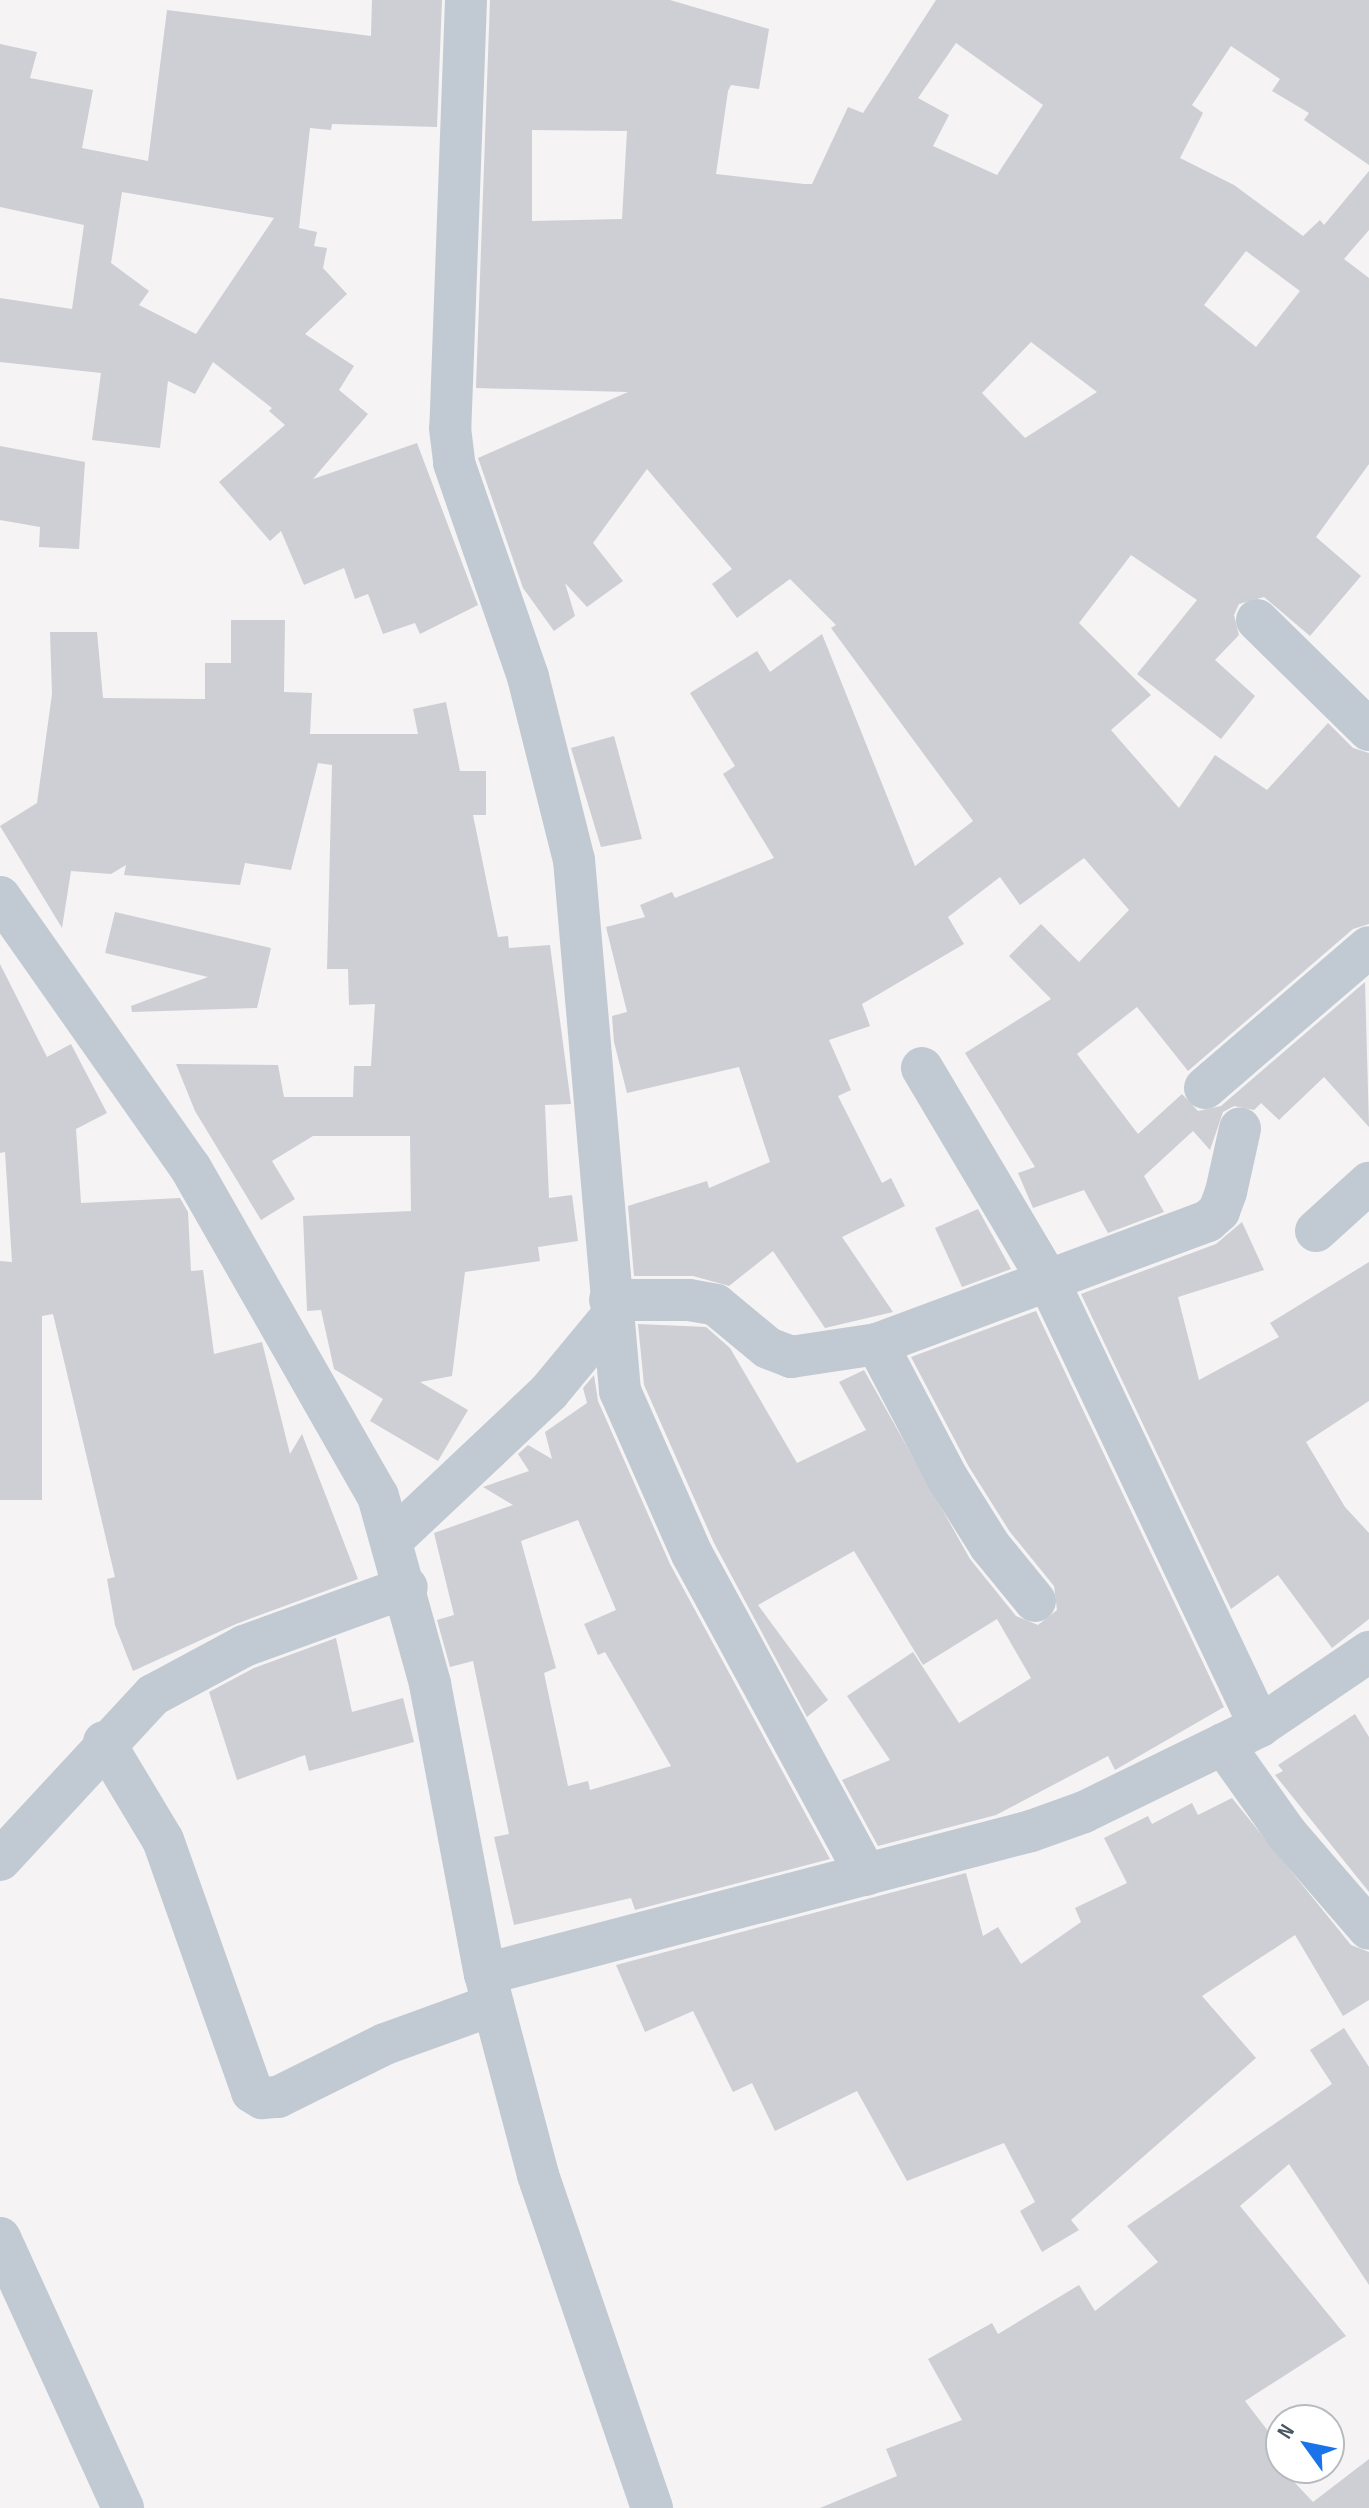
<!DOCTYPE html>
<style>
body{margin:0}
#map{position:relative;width:1369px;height:2508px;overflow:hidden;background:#f5f3f3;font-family:"Sofia Sans Condensed",sans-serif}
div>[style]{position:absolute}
.building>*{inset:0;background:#cdcfd5}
.street>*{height:42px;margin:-21px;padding:0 21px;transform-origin:21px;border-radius:21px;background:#c1cad2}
span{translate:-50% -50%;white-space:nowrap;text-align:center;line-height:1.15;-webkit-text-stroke:6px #fff;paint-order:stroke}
.north{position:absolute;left:1265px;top:2404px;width:80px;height:80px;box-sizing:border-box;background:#fff;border:2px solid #b7bbc0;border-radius:50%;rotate:303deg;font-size:22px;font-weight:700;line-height:32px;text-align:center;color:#4a5661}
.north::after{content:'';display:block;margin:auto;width:28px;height:36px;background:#1a73e8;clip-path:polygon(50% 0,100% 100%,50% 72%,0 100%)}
</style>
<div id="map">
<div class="building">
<div style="clip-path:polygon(evenodd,372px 0,442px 0,437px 127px,332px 124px,331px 130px,310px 128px,299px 228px,317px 232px,314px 246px,327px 248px,323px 268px,347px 294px,305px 334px,354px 366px,339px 390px,368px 414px,313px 479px,417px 443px,478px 605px,420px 634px,415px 623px,383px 634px,368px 594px,355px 599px,344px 568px,304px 585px,281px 531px,270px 541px,219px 482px,285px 425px,269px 411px,272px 408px,213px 362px,195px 394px,168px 381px,160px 448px,92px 440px,101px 373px,0 362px,0 298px,72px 309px,84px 225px,0 207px,0 44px,37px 52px,30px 78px,93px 90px,82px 148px,148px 161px,167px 10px,371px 36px,372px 0,122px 192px,274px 218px,196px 334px,139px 305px,149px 291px,111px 263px,122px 192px)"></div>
<div style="clip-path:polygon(evenodd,490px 0,670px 0,769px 29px,759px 89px,731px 85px,728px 91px,716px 174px,804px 184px,812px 184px,848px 107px,863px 113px,936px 0,1369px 0,1369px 165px,1304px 120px,1309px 113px,1272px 91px,1280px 79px,1231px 46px,1192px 105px,1203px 113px,1180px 158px,1234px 185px,1303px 236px,1320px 220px,1324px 225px,1369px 171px,1369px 230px,1344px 259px,1369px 278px,1369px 464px,1316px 537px,1361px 576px,1310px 636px,1264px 597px,1239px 604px,1234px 615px,1239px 635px,1215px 660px,1255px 696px,1221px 739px,1137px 674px,1197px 600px,1131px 555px,1079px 623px,1151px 695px,1111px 730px,1179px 808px,1215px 755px,1267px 790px,1328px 723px,1353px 748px,1369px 753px,1369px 924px,1353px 929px,1188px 1071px,1137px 1007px,1077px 1054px,1138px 1134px,1182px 1094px,1198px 1111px,1221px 1106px,1365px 982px,1369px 1127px,1324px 1077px,1279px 1120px,1261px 1103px,1254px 1110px,1234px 1106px,1223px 1112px,1210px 1150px,1193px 1131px,1144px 1176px,1164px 1212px,1108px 1233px,1084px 1190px,1033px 1208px,1018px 1173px,1035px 1167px,965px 1053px,1051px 999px,1009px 956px,1041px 924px,1079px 962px,1129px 910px,1084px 858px,1020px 905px,1000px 877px,948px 917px,964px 944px,862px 1004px,870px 1026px,829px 1040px,851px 1090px,838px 1096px,882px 1183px,891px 1178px,905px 1206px,842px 1237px,893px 1312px,825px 1328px,773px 1251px,729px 1286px,693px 1276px,634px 1276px,628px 1206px,707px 1181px,709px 1188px,770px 1162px,739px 1067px,627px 1093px,614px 1042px,612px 1016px,627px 1012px,606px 927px,645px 917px,640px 905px,672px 892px,675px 898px,774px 858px,723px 774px,735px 766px,690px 693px,757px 651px,770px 672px,822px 634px,915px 866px,973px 821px,831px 628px,836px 625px,790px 579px,737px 618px,712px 584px,732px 569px,647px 469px,593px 543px,623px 581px,587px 607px,565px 583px,575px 616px,554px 631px,523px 588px,478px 458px,628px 392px,476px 388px,490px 0,956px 43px,1043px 105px,997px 175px,933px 146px,949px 115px,918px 98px,956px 43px,490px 0,532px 130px,627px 131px,622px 219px,532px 221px,532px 130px,490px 0,1246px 251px,1300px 291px,1256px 347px,1204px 305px,1246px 251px,490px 0,1031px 342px,1097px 392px,1025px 438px,982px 393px,1031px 342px)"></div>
<div style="clip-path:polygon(0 446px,85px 462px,79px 549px,39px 547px,40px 527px,0 520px)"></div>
<div style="clip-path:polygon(231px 620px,285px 620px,284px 692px,312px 693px,310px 734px,418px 734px,413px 709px,446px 702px,460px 771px,486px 771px,486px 815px,473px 815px,498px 937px,508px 936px,509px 948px,550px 945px,571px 1104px,545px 1105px,549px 1198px,572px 1195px,578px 1241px,538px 1247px,540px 1261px,465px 1272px,452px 1376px,420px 1382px,468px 1410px,438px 1461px,370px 1421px,383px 1399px,334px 1369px,321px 1310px,307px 1311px,303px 1216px,411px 1211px,410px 1136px,313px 1136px,272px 1161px,295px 1199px,261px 1220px,195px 1111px,176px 1064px,278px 1065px,284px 1097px,353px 1097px,354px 1066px,371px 1066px,375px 1004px,349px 1005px,348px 969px,327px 969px,332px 765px,318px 763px,291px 870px,245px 863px,240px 885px,124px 875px,126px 865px,111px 874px,71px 871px,62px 928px,0 826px,37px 803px,52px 694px,50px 632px,97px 632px,103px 698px,205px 699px,205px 663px,231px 663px)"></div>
<div style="clip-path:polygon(614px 736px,642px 839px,601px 847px,571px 748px)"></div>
<div style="clip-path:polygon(115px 912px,271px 948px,257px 1008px,132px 1012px,131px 1006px,208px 977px,105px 953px)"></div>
<div style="clip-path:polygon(0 964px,47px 1057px,71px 1044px,107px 1113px,76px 1129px,81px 1203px,180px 1198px,188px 1212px,191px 1271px,203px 1270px,214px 1354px,262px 1342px,290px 1454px,302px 1434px,358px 1579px,236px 1624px,133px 1671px,115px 1625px,107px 1579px,115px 1577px,53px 1314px,42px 1316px,42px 1500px,0 1500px,0 1261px,12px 1262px,5px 1152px,0 1153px)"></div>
<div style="clip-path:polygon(978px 1209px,1011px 1269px,962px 1287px,935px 1228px)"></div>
<div style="clip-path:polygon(1242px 1222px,1264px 1270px,1178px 1297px,1199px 1380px,1279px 1337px,1270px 1323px,1369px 1262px,1369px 1401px,1306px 1442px,1345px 1507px,1369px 1533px,1369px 1619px,1332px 1648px,1278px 1575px,1231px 1609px,1081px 1294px,1216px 1244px)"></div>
<div style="clip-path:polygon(1036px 1311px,1224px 1707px,1115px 1770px,1108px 1756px,996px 1815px,878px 1846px,842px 1780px,890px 1760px,847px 1696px,913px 1652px,959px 1723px,1031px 1678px,997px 1619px,923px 1665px,854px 1551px,758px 1605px,828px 1700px,807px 1717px,714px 1543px,644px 1385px,638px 1324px,706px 1327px,730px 1348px,797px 1463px,866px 1430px,839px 1382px,864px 1370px,970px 1559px,1016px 1616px,1038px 1625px,1057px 1610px,1054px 1586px,1010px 1532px,969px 1467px,911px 1357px)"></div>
<div style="clip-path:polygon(evenodd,594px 1375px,598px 1401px,670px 1564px,830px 1859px,635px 1910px,631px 1898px,514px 1925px,494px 1837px,509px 1834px,473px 1661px,450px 1667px,437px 1620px,454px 1615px,434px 1533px,513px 1505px,483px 1487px,529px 1471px,518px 1454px,528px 1445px,552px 1459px,545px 1432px,587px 1403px,583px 1388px,594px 1375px,578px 1520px,616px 1610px,584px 1624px,598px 1655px,605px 1652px,671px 1766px,590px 1790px,588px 1781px,568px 1786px,544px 1673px,556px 1668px,521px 1541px,578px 1520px)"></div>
<div style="clip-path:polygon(336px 1638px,352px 1712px,403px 1698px,414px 1742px,309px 1771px,305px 1755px,237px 1780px,209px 1692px,254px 1668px)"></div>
<div style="clip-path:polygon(1355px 1714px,1369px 1737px,1369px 1892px,1275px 1775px,1283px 1771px,1278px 1765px)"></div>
<div style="clip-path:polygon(1232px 1798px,1351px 1945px,1369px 1952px,1369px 2000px,1343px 2016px,1295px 1935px,1202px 1996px,1256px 2058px,1071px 2220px,1079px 2230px,1042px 2252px,1020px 2211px,1035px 2202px,1004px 2143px,907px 2181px,857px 2091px,775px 2131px,752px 2083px,733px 2092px,693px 2011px,645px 2032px,616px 1965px,966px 1873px,983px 1936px,998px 1927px,1021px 1964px,1081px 1922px,1075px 1908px,1127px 1883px,1104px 1838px,1148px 1816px,1152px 1824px,1192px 1803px,1198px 1815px)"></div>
<div style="clip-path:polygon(1344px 2028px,1369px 2067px,1369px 2285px,1289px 2164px,1240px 2206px,1346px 2336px,1245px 2401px,1281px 2448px,1281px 2468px,1313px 2502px,1369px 2459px,1369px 2508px,820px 2508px,897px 2476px,886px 2449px,962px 2420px,928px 2359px,992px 2323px,998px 2334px,1079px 2285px,1095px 2311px,1158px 2262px,1127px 2226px,1332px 2084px,1310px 2050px)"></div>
</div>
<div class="street">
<div style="left:466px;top:0;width:428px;rotate:92.1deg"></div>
<div style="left:450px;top:428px;width:35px;rotate:83deg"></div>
<div style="left:454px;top:463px;width:226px;rotate:70.9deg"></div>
<div style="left:528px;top:677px;width:189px;rotate:75.9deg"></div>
<div style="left:574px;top:860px;width:533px;rotate:85.05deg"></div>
<div style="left:620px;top:1391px;width:178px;rotate:66.2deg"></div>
<div style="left:692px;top:1554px;width:365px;rotate:61.5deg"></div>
<div style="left:1257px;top:620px;width:157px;rotate:44.5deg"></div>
<div style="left:0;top:897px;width:330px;rotate:54.9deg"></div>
<div style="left:190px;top:1167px;width:379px;rotate:60.3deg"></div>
<div style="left:378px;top:1496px;width:195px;rotate:74.5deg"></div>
<div style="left:430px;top:1684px;width:295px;rotate:79.3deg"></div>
<div style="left:485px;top:1974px;width:208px;rotate:75.2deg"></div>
<div style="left:538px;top:2175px;width:352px;rotate:71.1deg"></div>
<div style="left:922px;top:1068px;width:247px;rotate:59.3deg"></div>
<div style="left:1048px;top:1280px;width:494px;rotate:64.6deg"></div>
<div style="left:1205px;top:1088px;width:216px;rotate:-40.7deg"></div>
<div style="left:1316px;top:1231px;width:72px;rotate:-42.2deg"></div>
<div style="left:610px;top:1300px;width:79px"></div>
<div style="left:689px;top:1300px;width:27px;rotate:10deg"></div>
<div style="left:716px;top:1305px;width:67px;rotate:39.6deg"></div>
<div style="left:768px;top:1348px;width:25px;rotate:21deg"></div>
<div style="left:791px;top:1357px;width:87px;rotate:-8.6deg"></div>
<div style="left:877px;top:1344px;width:353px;rotate:-20.4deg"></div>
<div style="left:1208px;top:1221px;width:15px;rotate:-42deg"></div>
<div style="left:1219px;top:1211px;width:20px;rotate:-70deg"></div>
<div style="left:1226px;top:1192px;width:65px;rotate:-77.5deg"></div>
<div style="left:877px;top:1344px;width:153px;rotate:62.3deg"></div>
<div style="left:948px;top:1479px;width:79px;rotate:57.9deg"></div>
<div style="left:990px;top:1546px;width:71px;rotate:50.7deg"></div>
<div style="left:392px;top:1540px;width:216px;rotate:-43.3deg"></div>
<div style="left:549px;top:1392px;width:97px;rotate:-50.4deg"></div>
<div style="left:104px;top:1742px;width:114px;rotate:59deg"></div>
<div style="left:163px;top:1840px;width:267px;rotate:70.5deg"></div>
<div style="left:252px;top:2092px;width:12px;rotate:31deg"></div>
<div style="left:262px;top:2098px;width:16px;rotate:-4deg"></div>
<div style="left:278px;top:2097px;width:119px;rotate:-26.4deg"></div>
<div style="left:385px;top:2044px;width:115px;rotate:-19.9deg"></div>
<div style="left:1223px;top:1744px;width:110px;rotate:54.6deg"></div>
<div style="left:1287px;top:1834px;width:125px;rotate:49.2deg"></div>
<div style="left:0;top:1860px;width:225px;rotate:-47.2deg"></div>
<div style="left:153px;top:1695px;width:103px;rotate:-28.3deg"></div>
<div style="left:244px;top:1646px;width:173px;rotate:-19.9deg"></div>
<div style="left:485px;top:1974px;width:564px;rotate:-14.68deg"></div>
<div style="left:1031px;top:1831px;width:56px;rotate:-19.7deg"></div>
<div style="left:1084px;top:1812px;width:196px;rotate:-26deg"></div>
<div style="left:1260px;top:1726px;width:132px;rotate:-34.2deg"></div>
<div style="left:0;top:2238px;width:297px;rotate:65.5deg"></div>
</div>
<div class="north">N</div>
</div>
